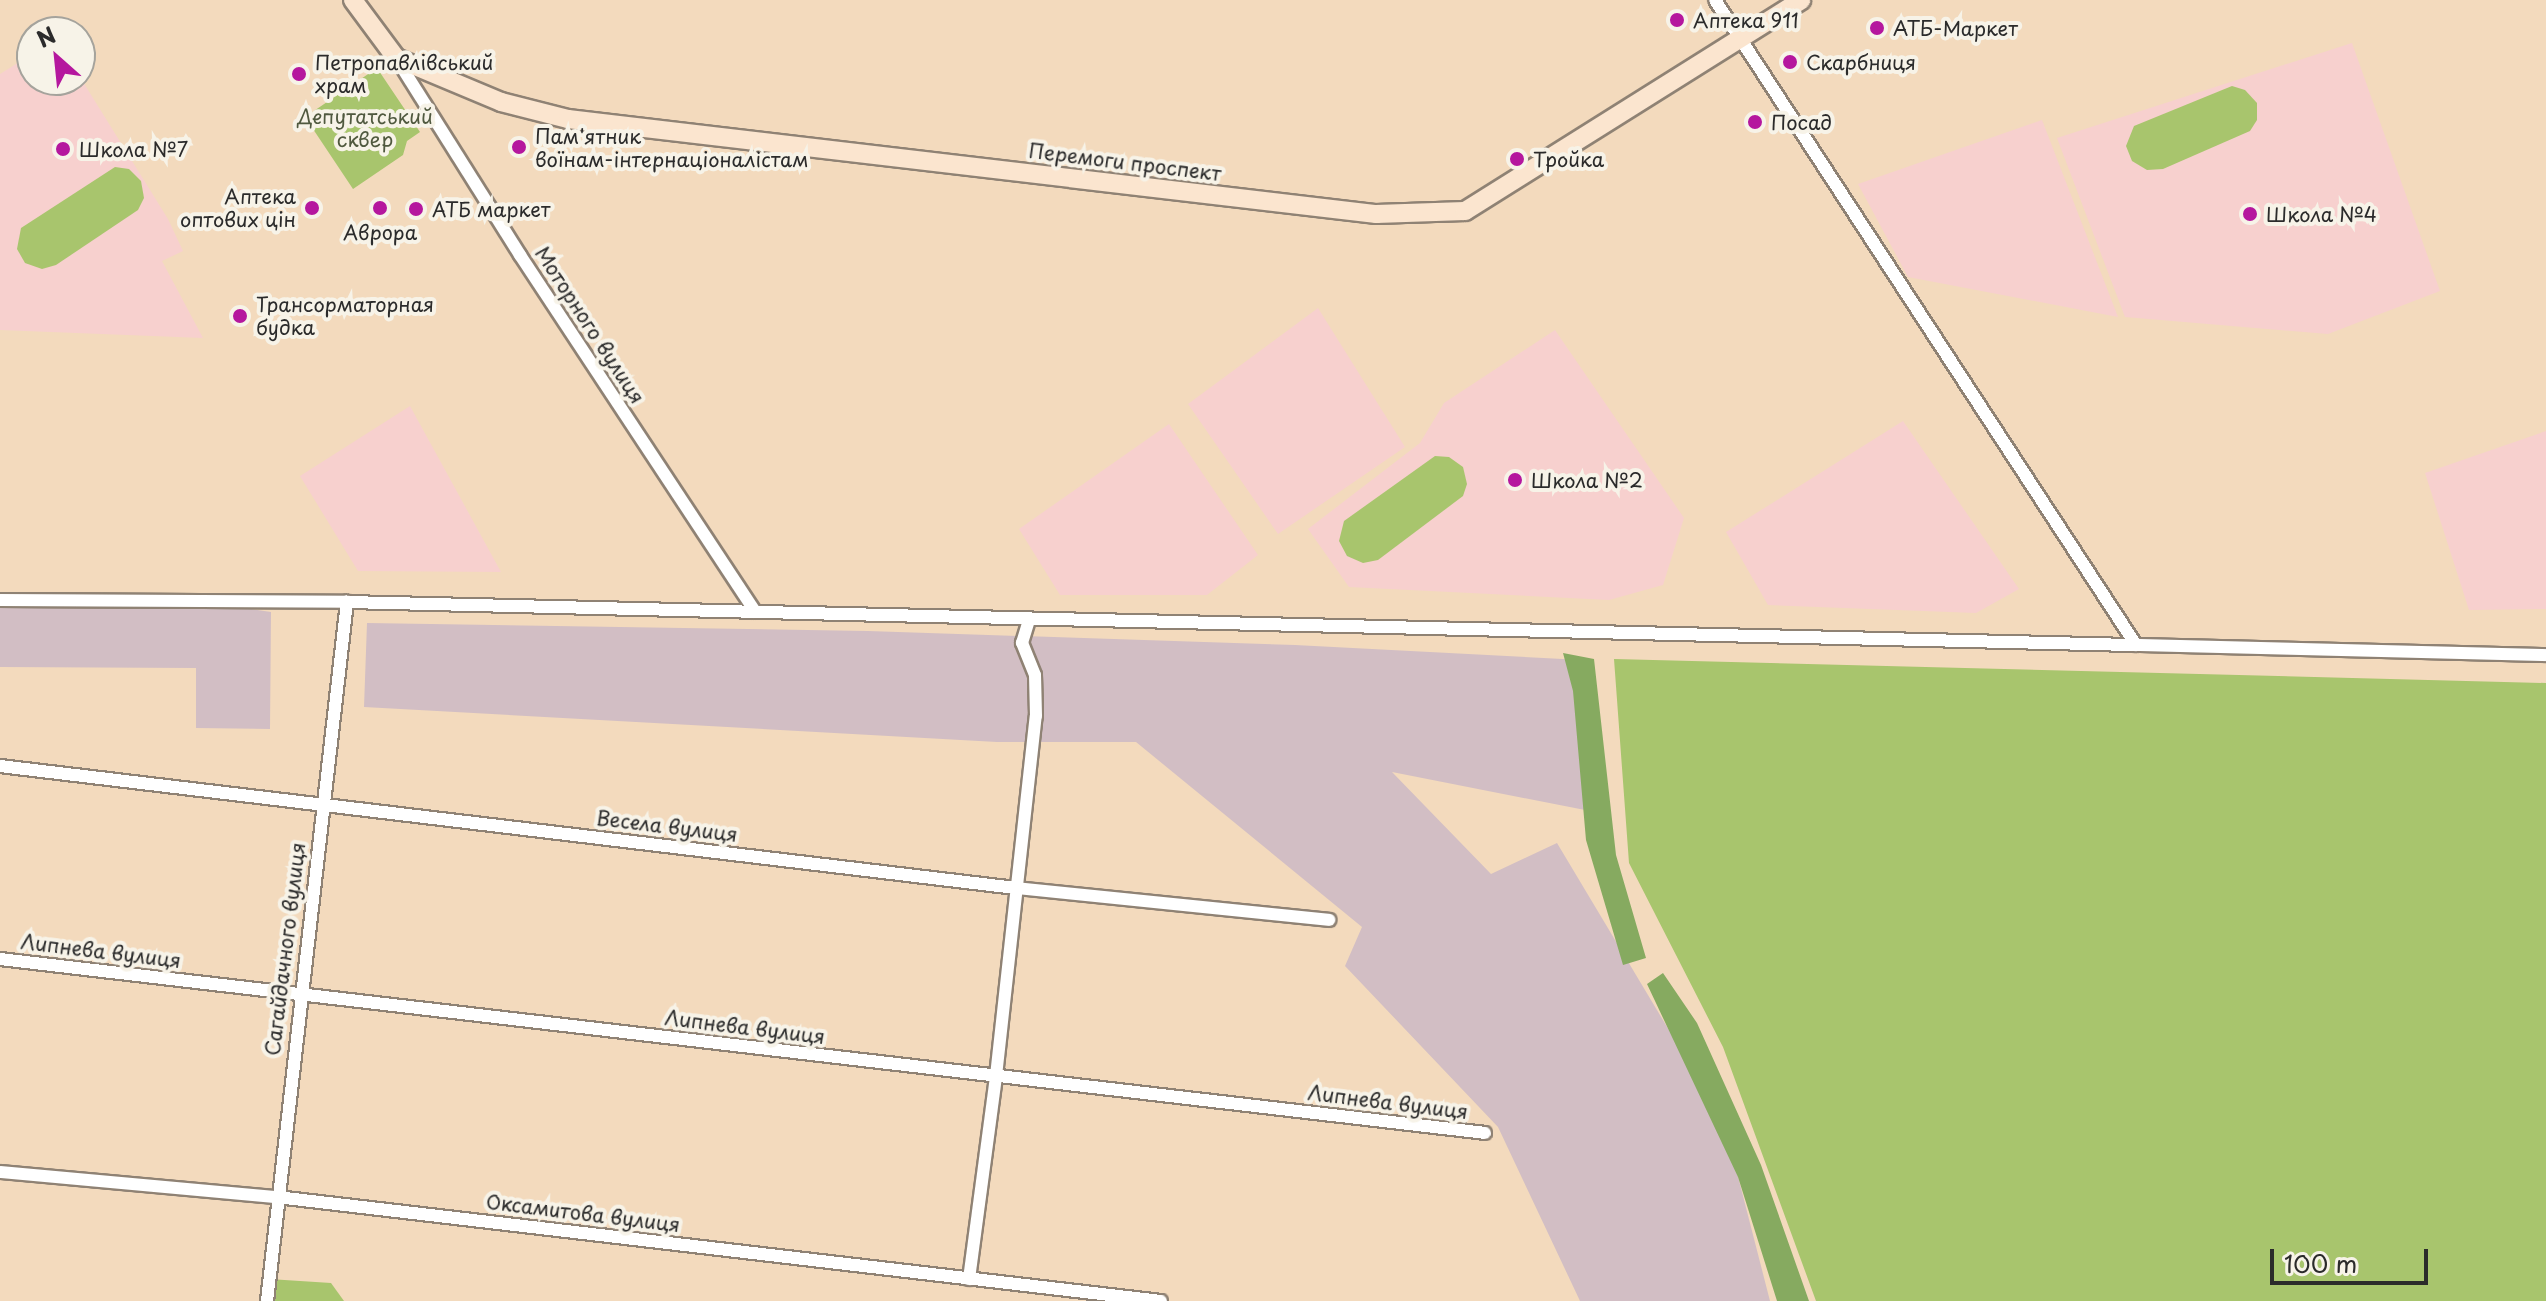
<!DOCTYPE html>
<meta charset="utf-8">
<style>
body{margin:0}
#map{position:relative;width:2546px;height:1301px;overflow:hidden;background:#f3dabd;font-family:"Playpen Sans",sans-serif}
div>[style]{position:absolute}
.built>*{inset:0;background:#f7d0ce}
.industrial>*{inset:0;background:#d2bec4}
.green>*{inset:0;background:#a8c56d}
.forest>*{inset:0;background:#86aa60}
.roads{filter:drop-shadow(2px 0 #8f8274) drop-shadow(-2px 0 #8f8274) drop-shadow(0 2px #8f8274) drop-shadow(0 -2px #8f8274)}
.street>*{height:12px;margin:-6px;padding:0 6px;transform-origin:6px;border-radius:6px;background:#fff}
.secondary>*{height:18px;margin:-9px;padding:0 9px;transform-origin:9px;border-radius:9px;background:#fbe5cf}
.dots>*{width:22px;height:22px;translate:-50% -50%;box-sizing:border-box;border:4px solid #f7f3e8;border-radius:50%}
span{translate:-50% -50%;white-space:nowrap;text-align:center;line-height:1.15;-webkit-text-stroke:8px #f7f3e8;paint-order:stroke}
.poi-label{font-size:20px;color:#2b2b2b}
.left{translate:0 -50%;text-align:left}
.right{translate:-100% -50%;text-align:right}
.park-label{font-size:20px;color:#50593f}
.street-label{font-size:20px;color:#2b2b2b}
.north{position:absolute;left:16px;top:16px;width:80px;height:80px;box-sizing:border-box;background:#f7f3e8;border:2px solid #a5a39c;border-radius:50%;rotate:333deg;font-size:22px;font-weight:700;line-height:32px;text-align:center;color:#2b2b2b}
.north::after{content:'';display:block;margin:auto;width:28px;height:36px;background:#b5179e;clip-path:polygon(50% 0,100% 100%,50% 72%,0 100%)}
.scale{position:absolute;left:2270px;top:1249px;width:158px;height:36px;box-sizing:border-box;border:4px solid #2b2b2b;border-top:0;padding-left:10px;font-size:24px;line-height:28px;white-space:nowrap;color:#2b2b2b;-webkit-text-stroke:6px #f7f3e8;paint-order:stroke}
</style>
<div id="map">
<div class="built">
<div style="clip-path:polygon(2352px 43px,2440px 291px,2328px 334px,2125px 317px,2057px 138px)"></div>
<div style="clip-path:polygon(32px 54px,32px 80px,80px 80px,80px 77px,168px 219px,183px 251px,162px 261px,203px 338px,0 330px,0 74px)"></div>
<div style="clip-path:polygon(2042px 120px,2118px 317px,1908px 277px,1858px 184px)"></div>
<div style="clip-path:polygon(1318px 308px,1405px 447px,1278px 534px,1188px 404px)"></div>
<div style="clip-path:polygon(1555px 330px,1684px 518px,1663px 585px,1609px 600px,1349px 587px,1308px 529px,1420px 443px,1444px 403px)"></div>
<div style="clip-path:polygon(410px 406px,501px 572px,358px 571px,300px 476px)"></div>
<div style="clip-path:polygon(1903px 421px,2019px 589px,1976px 613px,1768px 605px,1726px 532px)"></div>
<div style="clip-path:polygon(1169px 424px,1258px 555px,1207px 595px,1060px 595px,1019px 529px)"></div>
<div style="clip-path:polygon(2546px 431px,2546px 609px,2469px 610px,2425px 473px)"></div>
</div>
<div class="industrial">
<div style="clip-path:polygon(198px 601px,271px 612px,270px 729px,196px 728px,196px 668px,0 667px,0 604px)"></div>
<div style="clip-path:polygon(367px 623px,868px 631px,1295px 645px,1582px 660px,1585px 810px,1392px 772px,1491px 874px,1557px 843px,1724px 1122px,1770px 1301px,1580px 1301px,1498px 1127px,1345px 966px,1362px 927px,1136px 742px,997px 742px,364px 707px)"></div>
</div>
<div class="green">
<div style="clip-path:polygon(377px 68px,420px 132px,407px 141px,403px 155px,353px 189px,305px 117px)"></div>
<div style="clip-path:polygon(2232px 86px,2245px 90px,2257px 103px,2257px 120px,2250px 131px,2163px 169px,2147px 170px,2132px 161px,2126px 146px,2134px 126px)"></div>
<div style="clip-path:polygon(115px 167px,129px 169px,141px 181px,144px 198px,138px 210px,56px 265px,42px 269px,25px 263px,17px 249px,21px 228px)"></div>
<div style="clip-path:polygon(1435px 456px,1449px 457px,1463px 467px,1467px 484px,1463px 496px,1378px 560px,1363px 563px,1347px 556px,1339px 541px,1344px 521px)"></div>
<div style="clip-path:polygon(1614px 659px,2546px 683px,2546px 1301px,1816px 1301px,1723px 1047px,1629px 863px)"></div>
<div style="clip-path:polygon(269px 1279px,331px 1283px,344px 1301px,267px 1301px)"></div>
</div>
<div class="forest">
<div style="clip-path:polygon(1563px 653px,1594px 659px,1616px 855px,1646px 958px,1623px 965px,1586px 840px,1573px 691px)"></div>
<div style="clip-path:polygon(1663px 973px,1697px 1023px,1761px 1165px,1809px 1301px,1777px 1301px,1738px 1177px,1647px 984px)"></div>
</div>
<div class="roads">
<div class="street">
<div style="left:396px;top:58px;width:233px;rotate:57.8deg"></div>
<div style="left:520px;top:255px;width:427px;rotate:56.6deg"></div>
<div style="left:0;top:600px;width:347px;rotate:0.3deg"></div>
<div style="left:347px;top:602px;width:1790px;rotate:1.38deg"></div>
<div style="left:2136px;top:645px;width:770px;rotate:-123.13deg"></div>
<div style="left:2136px;top:645px;width:410px;rotate:1.4deg"></div>
<div style="left:0;top:766px;width:1023px;rotate:6.85deg"></div>
<div style="left:1016px;top:888px;width:315px;rotate:5.8deg"></div>
<div style="left:0;top:959px;width:1495px;rotate:6.68deg"></div>
<div style="left:0;top:1172px;width:278px;rotate:5.2deg"></div>
<div style="left:277px;top:1197px;width:890px;rotate:6.71deg"></div>
<div style="left:969px;top:1279px;width:205px;rotate:-82.4deg"></div>
<div style="left:996px;top:1076px;width:362px;rotate:-83.7deg"></div>
<div style="left:1036px;top:716px;width:41px;rotate:-91.4deg"></div>
<div style="left:1035px;top:675px;width:35px;rotate:-112deg"></div>
<div style="left:1022px;top:643px;width:24px;rotate:-73deg"></div>
<div style="left:267px;top:1301px;width:704px;rotate:-83.47deg"></div>
</div>
<div class="secondary">
<div style="left:353px;top:0;width:72px;rotate:53.4deg"></div>
<div style="left:396px;top:58px;width:114px;rotate:22.7deg"></div>
<div style="left:501px;top:102px;width:69px;rotate:14.2deg"></div>
<div style="left:568px;top:119px;width:814px;rotate:6.71deg"></div>
<div style="left:1376px;top:214px;width:89px;rotate:-1.9deg"></div>
<div style="left:1465px;top:211px;width:397px;rotate:-32.1deg"></div>
</div>
</div>
<div class="dots">
<div style="left:1677px;top:20px;background:#b5179e"></div>
<div style="left:1877px;top:28px;background:#b5179e"></div>
<div style="left:1790px;top:62px;background:#b5179e"></div>
<div style="left:299px;top:74px;background:#b5179e"></div>
<div style="left:1755px;top:122px;background:#b5179e"></div>
<div style="left:519px;top:147px;background:#b5179e"></div>
<div style="left:63px;top:149px;background:#b5179e"></div>
<div style="left:1517px;top:159px;background:#b5179e"></div>
<div style="left:312px;top:208px;background:#b5179e"></div>
<div style="left:380px;top:208px;background:#b5179e"></div>
<div style="left:416px;top:209px;background:#b5179e"></div>
<div style="left:2250px;top:214px;background:#b5179e"></div>
<div style="left:240px;top:316px;background:#b5179e"></div>
<div style="left:1515px;top:480px;background:#b5179e"></div>
</div>
<div class="poi-label">
<span class="left" style="left:1693px;top:20px">Аптека 911</span>
<span class="left" style="left:1893px;top:28px">АТБ-Маркет</span>
<span class="left" style="left:315px;top:74px">Петропавлівський<br>храм</span>
<span class="left" style="left:1806px;top:62px">Скарбниця</span>
<span class="left" style="left:1771px;top:122px">Посад</span>
<span class="left" style="left:535px;top:148px">Пам'ятник<br>воїнам-інтернаціоналістам</span>
<span class="left" style="left:79px;top:149px">Школа №7</span>
<span class="left" style="left:1533px;top:159px">Тройка</span>
<span class="right" style="left:296px;top:208px">Аптека<br>оптових цін</span>
<span class="left" style="left:432px;top:209px">АТБ маркет</span>
<span class="left" style="left:2266px;top:214px">Школа №4</span>
<span style="left:380px;top:232px">Аврора</span>
<span class="left" style="left:256px;top:316px">Трансорматорная<br>будка</span>
<span class="left" style="left:1531px;top:480px">Школа №2</span>
</div>
<div class="park-label">
<span style="left:365px;top:128px">Депутатський<br>сквер</span>
</div>
<div class="street-label">
<span style="left:1125px;top:162px;rotate:7deg">Перемоги проспект</span>
<span style="left:590px;top:325px;rotate:57deg">Моторного вулиця</span>
<span style="left:667px;top:826px;rotate:7deg">Весела вулиця</span>
<span style="left:285px;top:949px;rotate:-83deg">Сагайдачного вулиця</span>
<span style="left:101px;top:951px;rotate:7deg">Липнева вулиця</span>
<span style="left:745px;top:1027px;rotate:7deg">Липнева вулиця</span>
<span style="left:1388px;top:1102px;rotate:7deg">Липнева вулиця</span>
<span style="left:583px;top:1213px;rotate:7deg">Оксамитова вулиця</span>
</div>
<div class="north">N</div>
<div class="scale">100 m</div>
</div>
